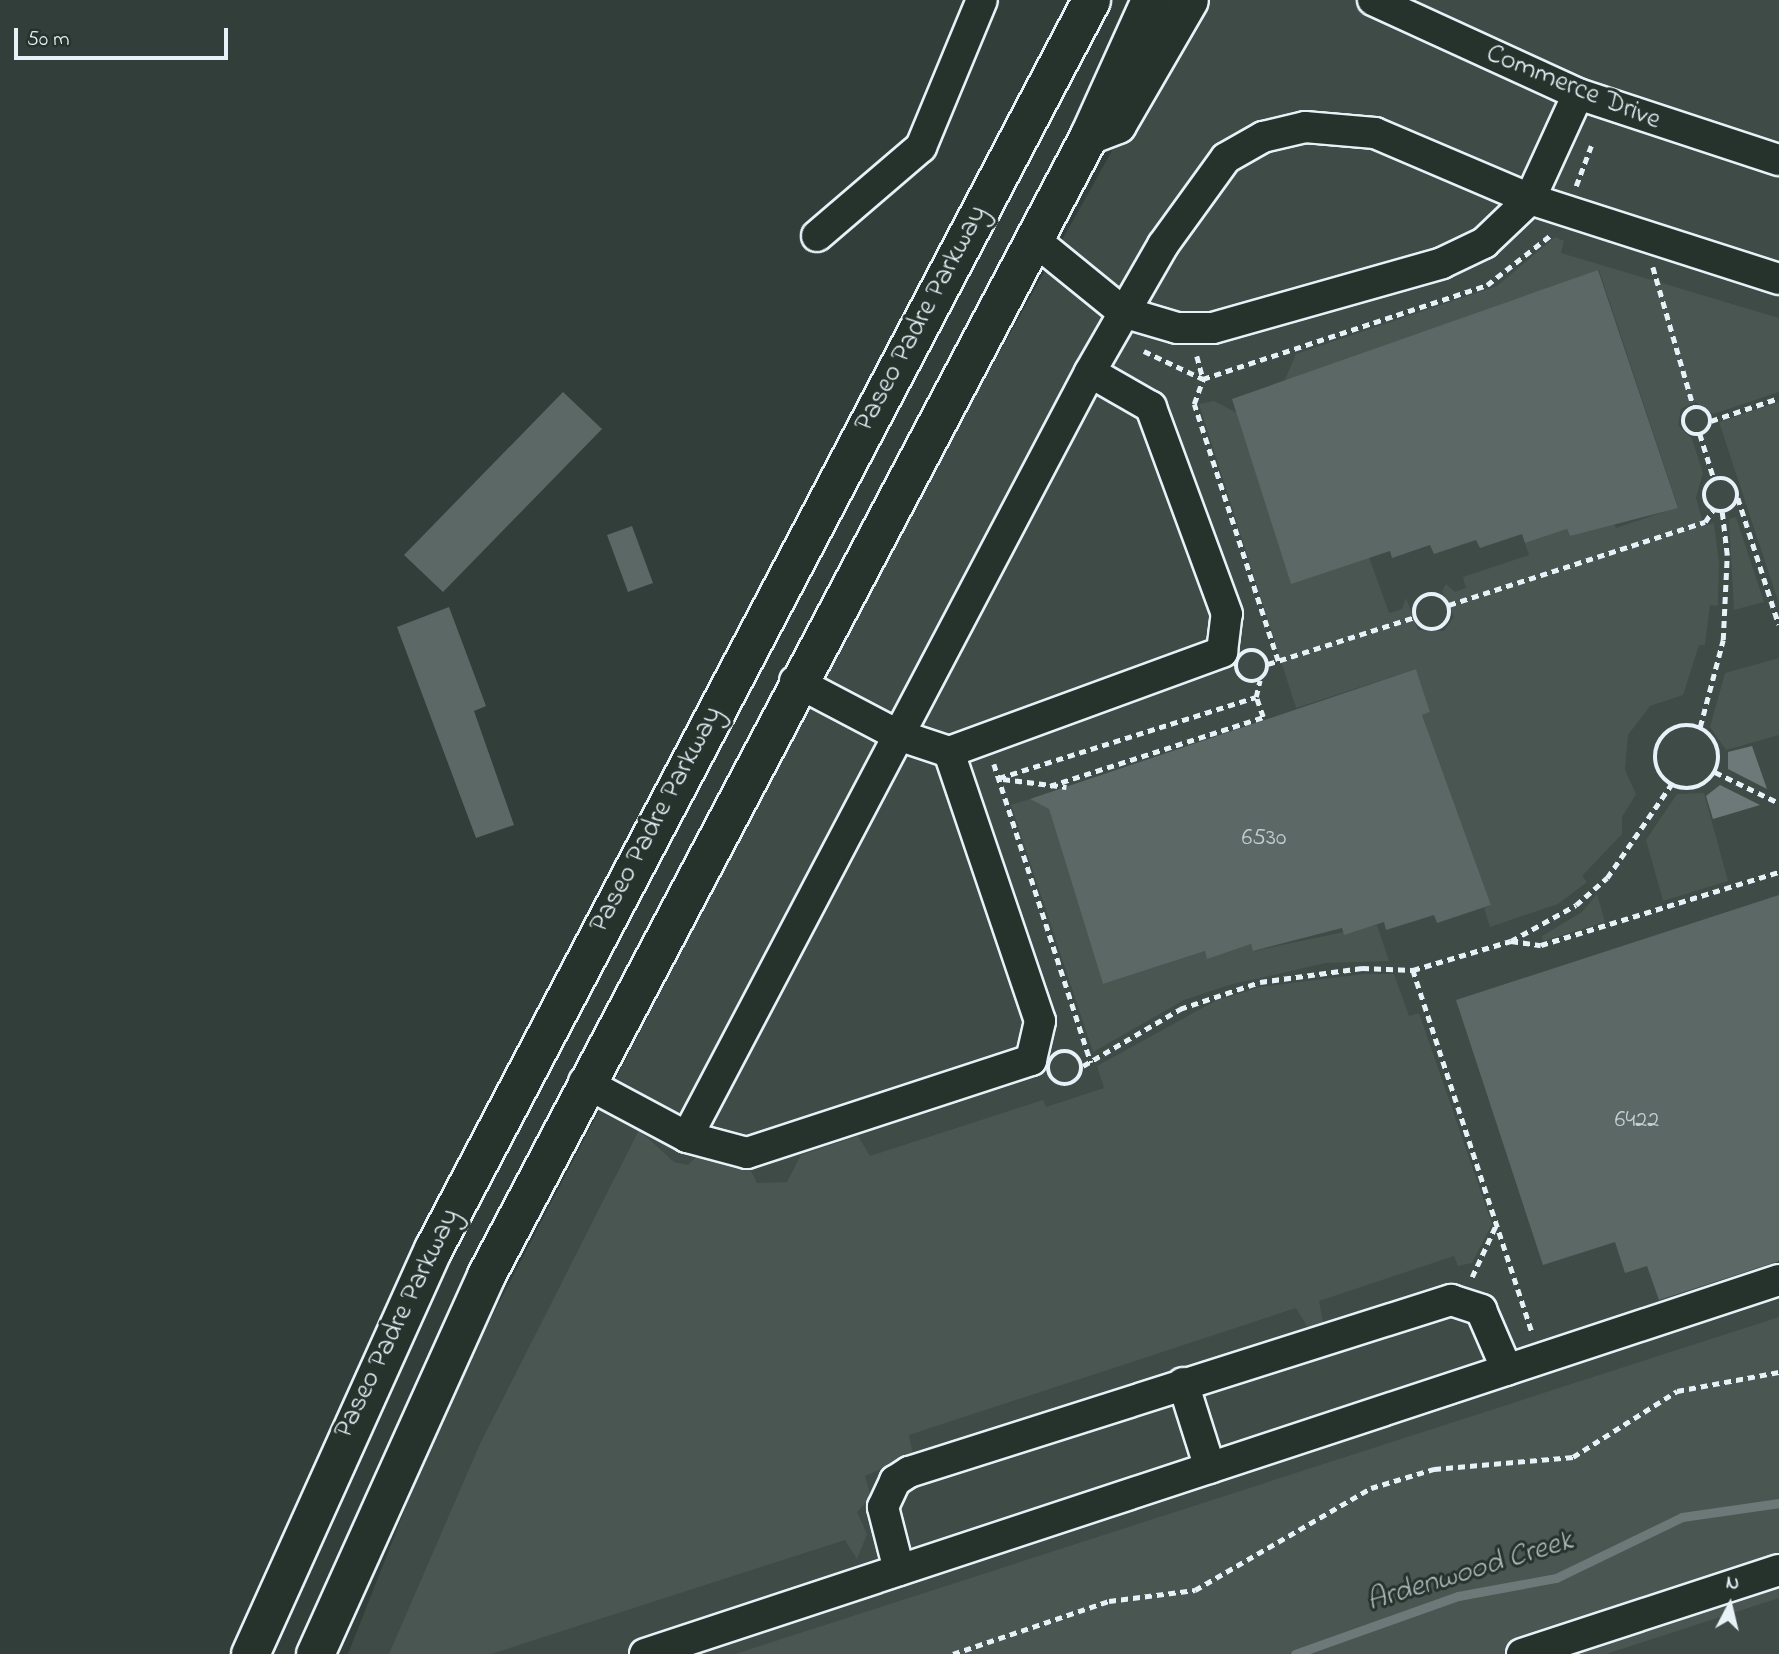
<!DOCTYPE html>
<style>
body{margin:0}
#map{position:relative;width:1779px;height:1654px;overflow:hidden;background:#323e39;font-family:"Indie Flower",sans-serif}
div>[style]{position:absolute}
.built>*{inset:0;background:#3f4b46}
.green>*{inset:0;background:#495651}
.water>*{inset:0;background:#6d7978}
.stream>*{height:9px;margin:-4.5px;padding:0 4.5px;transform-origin:4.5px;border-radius:4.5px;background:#6d7978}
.building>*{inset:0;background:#5c6865}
.path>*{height:4.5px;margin-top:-2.25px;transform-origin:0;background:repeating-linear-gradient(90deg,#e8f1f8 0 7px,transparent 0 12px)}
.path>.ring{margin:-2.25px;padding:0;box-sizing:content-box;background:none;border:4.5px solid #e8f1f8;border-radius:50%}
.roads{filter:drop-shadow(2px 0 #e8f1f8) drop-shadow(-2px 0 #e8f1f8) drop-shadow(0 2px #e8f1f8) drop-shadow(0 -2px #e8f1f8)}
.minor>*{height:30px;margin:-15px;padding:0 15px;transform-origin:15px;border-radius:15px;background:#26332d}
.major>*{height:37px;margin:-18.5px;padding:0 18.5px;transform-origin:18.5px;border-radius:18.5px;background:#26332d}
span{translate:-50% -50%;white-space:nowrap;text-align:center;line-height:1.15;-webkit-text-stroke:6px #26332d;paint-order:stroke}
.number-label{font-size:24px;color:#c5cfd3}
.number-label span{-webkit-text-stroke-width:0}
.street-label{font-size:28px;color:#e8f1f8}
.water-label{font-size:30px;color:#b1bbbe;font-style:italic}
.north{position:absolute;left:1695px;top:1570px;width:70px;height:70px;-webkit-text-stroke:5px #26332d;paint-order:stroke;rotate:7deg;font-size:19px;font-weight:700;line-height:28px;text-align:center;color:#e8f1f8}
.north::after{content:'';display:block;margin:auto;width:24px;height:32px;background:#e8f1f8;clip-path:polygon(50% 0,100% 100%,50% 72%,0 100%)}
.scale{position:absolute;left:14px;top:28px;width:214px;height:32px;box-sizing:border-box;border:4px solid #e8f1f8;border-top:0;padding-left:9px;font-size:21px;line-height:24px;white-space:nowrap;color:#e8f1f8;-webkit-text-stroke:5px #26332d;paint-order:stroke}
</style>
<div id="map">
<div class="built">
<div style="clip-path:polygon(1196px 0,1779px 0,1779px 1654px,348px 1654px,446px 1405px,906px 520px)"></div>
</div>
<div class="green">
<div style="clip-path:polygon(1555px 237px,1564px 241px,1561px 253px,1779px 318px,1779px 392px,1713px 414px,1695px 402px,1681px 409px,1678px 425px,1692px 439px,1703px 473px,1696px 498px,1704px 526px,1714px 523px,1719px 563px,1718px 606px,1710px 605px,1705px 645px,1699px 645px,1683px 695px,1650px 706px,1628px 735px,1625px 770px,1636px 794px,1622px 817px,1622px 834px,1582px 876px,1587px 882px,1558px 904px,1490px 927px,1484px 908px,1491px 905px,1422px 715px,1430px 712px,1416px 669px,1296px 708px,1199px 404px,1214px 401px,1237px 413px,1291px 583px,1369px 557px,1389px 613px,1402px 609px,1406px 598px,1418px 630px,1444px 631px,1454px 617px,1442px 591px,1446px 584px,1455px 592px,1466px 588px,1463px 577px,1529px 555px,1525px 543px,1567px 529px,1570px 536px,1613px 521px,1616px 528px,1678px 507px,1599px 270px,1284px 382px,1296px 354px,1497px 286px)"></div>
<div style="clip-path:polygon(1779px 402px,1779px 604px,1719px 422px)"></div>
<div style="clip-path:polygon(1736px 517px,1764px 602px,1734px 610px,1729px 519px)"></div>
<div style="clip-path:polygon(1779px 658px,1779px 735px,1726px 750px,1710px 727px,1725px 673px)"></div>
<div style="clip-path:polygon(1704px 793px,1728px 881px,1663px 901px,1646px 840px,1677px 794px)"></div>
<div style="clip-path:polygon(1030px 799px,1049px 809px,1103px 984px,1205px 951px,1207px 958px,1251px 944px,1254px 951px,1377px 925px,1389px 961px,1326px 963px,1229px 985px,1184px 1000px,1093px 1052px,1011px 805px)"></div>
<div style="clip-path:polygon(1597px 894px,1605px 922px,1543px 941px,1542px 936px,1582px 912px)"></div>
<div style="clip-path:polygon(1364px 974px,1394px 974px,1409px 1016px,1419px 1013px,1492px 1224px,1472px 1263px,1458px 1266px,1454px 1256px,1319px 1301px,1323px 1322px,1308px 1328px,1296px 1308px,909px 1435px,913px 1455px,865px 1476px,871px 1497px,857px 1512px,867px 1534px,857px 1559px,845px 1540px,491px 1654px,389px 1654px,480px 1444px,639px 1130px,674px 1162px,688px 1165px,697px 1156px,750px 1169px,757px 1183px,787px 1182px,801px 1155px,858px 1136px,870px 1156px,1043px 1100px,1046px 1107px,1104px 1088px,1097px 1066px,1215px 1001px,1260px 987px)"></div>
<div style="clip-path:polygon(1779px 1317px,1779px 1598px,1606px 1654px,735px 1654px)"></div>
</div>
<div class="water">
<div style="clip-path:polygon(1752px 746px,1767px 789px,1728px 769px,1728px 752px)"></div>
<div style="clip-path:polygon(1720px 785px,1760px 805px,1713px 819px,1706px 796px)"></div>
</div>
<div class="stream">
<div style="left:1295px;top:1654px;width:173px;rotate:-19.6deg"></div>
<div style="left:1458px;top:1596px;width:100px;rotate:-10.4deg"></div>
<div style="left:1556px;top:1578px;width:140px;rotate:-25.8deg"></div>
<div style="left:1682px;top:1517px;width:98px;rotate:-8.2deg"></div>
</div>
<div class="building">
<div style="clip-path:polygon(1598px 270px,1678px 508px,1570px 536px,1567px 529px,1525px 543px,1522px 534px,1480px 548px,1476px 540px,1434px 554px,1430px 545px,1392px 558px,1390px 551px,1291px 584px,1232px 399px)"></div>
<div style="clip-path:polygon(563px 392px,602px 429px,443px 592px,404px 555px)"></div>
<div style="clip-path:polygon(632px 526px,653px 583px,628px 592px,607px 535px)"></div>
<div style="clip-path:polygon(449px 607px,486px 706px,474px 711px,514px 825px,476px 838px,397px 627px)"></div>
<div style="clip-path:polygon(1416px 669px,1430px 712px,1422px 715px,1491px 905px,1437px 923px,1434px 915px,1386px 930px,1384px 922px,1344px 935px,1342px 928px,1253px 951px,1251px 944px,1207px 959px,1205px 951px,1103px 984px,1049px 809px,1030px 799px)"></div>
<div style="clip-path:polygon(1779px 895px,1779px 1261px,1659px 1300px,1647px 1266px,1625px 1273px,1615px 1242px,1543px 1265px,1456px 1000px)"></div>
</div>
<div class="path">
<div style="left:1576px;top:186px;width:43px;rotate:-69.4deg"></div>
<div style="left:1653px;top:267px;width:147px;rotate:73.8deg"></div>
<div style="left:1144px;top:351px;width:65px;rotate:25.4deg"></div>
<div style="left:1197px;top:356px;width:23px;rotate:75deg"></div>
<div class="ring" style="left:1683px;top:407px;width:23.5px;height:23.5px"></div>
<div style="left:1711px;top:421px;width:72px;rotate:-18.7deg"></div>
<div style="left:1700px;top:434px;width:47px;rotate:72.7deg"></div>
<div class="ring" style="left:1704px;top:478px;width:29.5px;height:29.5px"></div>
<div style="left:1738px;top:498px;width:133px;rotate:72.1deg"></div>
<div class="ring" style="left:1414px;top:594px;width:31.5px;height:31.5px"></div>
<div style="left:1449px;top:605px;width:269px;rotate:-18deg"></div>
<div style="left:1705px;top:522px;width:14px;rotate:-56deg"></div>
<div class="ring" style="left:1236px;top:650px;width:27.5px;height:27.5px"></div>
<div style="left:1278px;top:661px;width:270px;rotate:-108.1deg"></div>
<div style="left:1194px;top:404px;width:27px;rotate:-70deg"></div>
<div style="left:1203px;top:379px;width:299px;rotate:-18.3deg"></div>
<div style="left:1487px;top:285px;width:81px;rotate:-38deg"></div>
<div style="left:1268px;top:664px;width:154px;rotate:-17.7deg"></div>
<div class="ring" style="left:1655px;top:725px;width:59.5px;height:59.5px"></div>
<div style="left:1700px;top:727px;width:90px;rotate:-75.2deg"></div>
<div style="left:1723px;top:640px;width:85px;rotate:-87.3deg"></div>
<div style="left:1727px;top:555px;width:43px;rotate:-96.6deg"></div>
<div style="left:994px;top:764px;width:314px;rotate:72deg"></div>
<div style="left:1715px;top:772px;width:71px;rotate:25.8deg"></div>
<div style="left:999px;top:778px;width:269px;rotate:-17.5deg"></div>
<div style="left:1256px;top:697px;width:17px;rotate:-77deg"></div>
<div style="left:1003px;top:779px;width:64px;rotate:7.2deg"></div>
<div style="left:1050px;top:786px;width:224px;rotate:-17.9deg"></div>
<div style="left:1263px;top:717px;width:21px;rotate:-109deg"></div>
<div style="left:1511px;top:941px;width:30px;rotate:8deg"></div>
<div style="left:1541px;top:945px;width:249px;rotate:-17.1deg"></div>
<div style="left:1413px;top:970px;width:380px;rotate:71.8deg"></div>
<div class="ring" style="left:1048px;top:1051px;width:29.5px;height:29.5px"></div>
<div style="left:1083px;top:1066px;width:113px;rotate:-30.4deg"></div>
<div style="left:1180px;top:1009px;width:84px;rotate:-18.6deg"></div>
<div style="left:1260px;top:982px;width:103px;rotate:-7.8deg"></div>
<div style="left:1362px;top:968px;width:51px;rotate:2.2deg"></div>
<div style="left:1413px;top:970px;width:102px;rotate:-16.5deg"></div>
<div style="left:1511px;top:941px;width:74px;rotate:-29deg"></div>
<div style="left:1576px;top:905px;width:41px;rotate:-41.1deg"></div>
<div style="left:1607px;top:878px;width:113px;rotate:-55.5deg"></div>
<div style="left:1472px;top:1277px;width:57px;rotate:-65.2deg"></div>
<div style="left:953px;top:1654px;width:165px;rotate:-18.8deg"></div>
<div style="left:1109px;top:1601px;width:87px;rotate:-7.3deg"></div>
<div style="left:1195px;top:1590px;width:203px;rotate:-30.1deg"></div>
<div style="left:1371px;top:1488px;width:66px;rotate:-16.8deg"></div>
<div style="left:1434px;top:1469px;width:140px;rotate:-4.9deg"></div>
<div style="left:1573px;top:1457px;width:123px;rotate:-32.4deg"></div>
<div style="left:1677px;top:1391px;width:104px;rotate:-10.6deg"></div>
</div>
<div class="roads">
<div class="minor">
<div style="left:1373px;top:0;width:226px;rotate:24.6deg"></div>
<div style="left:1578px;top:94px;width:212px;rotate:18.2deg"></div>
<div style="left:817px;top:236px;width:137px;rotate:-40.6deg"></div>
<div style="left:921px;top:147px;width:159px;rotate:-67.5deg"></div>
<div style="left:1032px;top:238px;width:117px;rotate:39.1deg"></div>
<div style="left:1123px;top:312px;width:56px;rotate:16.5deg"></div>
<div style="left:1177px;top:328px;width:36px"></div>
<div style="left:1213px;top:328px;width:238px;rotate:-15.8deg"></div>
<div style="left:1442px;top:263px;width:47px;rotate:-25.5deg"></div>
<div style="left:1484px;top:243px;width:64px;rotate:-43.7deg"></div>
<div style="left:1530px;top:199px;width:115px;rotate:-65.4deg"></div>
<div style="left:795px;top:681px;width:116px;rotate:27.7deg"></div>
<div style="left:898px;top:735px;width:54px;rotate:18.4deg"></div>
<div style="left:949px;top:752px;width:291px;rotate:-20.1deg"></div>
<div style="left:1222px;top:652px;width:38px;rotate:-83deg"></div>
<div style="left:1227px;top:614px;width:221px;rotate:-110.2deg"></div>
<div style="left:1151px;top:407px;width:70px;rotate:-150.2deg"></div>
<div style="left:584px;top:1082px;width:117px;rotate:28.1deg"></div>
<div style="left:687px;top:1137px;width:62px;rotate:14.9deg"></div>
<div style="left:747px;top:1153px;width:299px;rotate:-18.1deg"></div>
<div style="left:1031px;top:1060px;width:40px;rotate:-77deg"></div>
<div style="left:1040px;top:1021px;width:284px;rotate:-108.7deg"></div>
<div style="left:687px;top:1137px;width:865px;rotate:-62.22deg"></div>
<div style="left:1090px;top:372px;width:146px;rotate:-60.1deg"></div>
<div style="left:1163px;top:245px;width:107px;rotate:-54.1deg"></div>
<div style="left:1226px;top:158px;width:43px;rotate:-29.6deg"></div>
<div style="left:1263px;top:137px;width:43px;rotate:-13.4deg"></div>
<div style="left:1305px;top:127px;width:70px;rotate:4.9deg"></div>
<div style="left:1375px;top:133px;width:168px;rotate:23.1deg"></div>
<div style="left:1530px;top:199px;width:262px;rotate:17.8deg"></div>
<div style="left:1183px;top:1383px;width:89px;rotate:72.4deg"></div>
<div style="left:899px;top:1570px;width:65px;rotate:-104.3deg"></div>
<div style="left:883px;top:1507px;width:29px;rotate:-65deg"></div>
<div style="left:895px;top:1481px;width:17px;rotate:-33deg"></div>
<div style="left:909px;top:1472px;width:569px;rotate:-17.61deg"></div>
<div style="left:1451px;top:1300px;width:32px;rotate:18deg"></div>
<div style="left:1481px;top:1310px;width:65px;rotate:66.6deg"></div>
<div style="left:645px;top:1654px;width:1194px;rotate:-18.25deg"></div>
<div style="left:1522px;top:1654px;width:270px;rotate:-18.1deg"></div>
</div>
<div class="major">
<div style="left:1089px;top:135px;width:30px;rotate:-21deg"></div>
<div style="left:1117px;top:124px;width:143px;rotate:-59.9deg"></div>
<div style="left:250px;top:1654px;width:444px;rotate:-65.7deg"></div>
<div style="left:433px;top:1249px;width:1412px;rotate:-62.22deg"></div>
<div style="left:315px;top:1654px;width:416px;rotate:-65.7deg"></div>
<div style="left:486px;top:1275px;width:1290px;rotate:-62.12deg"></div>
<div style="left:1089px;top:135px;width:148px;rotate:-65.7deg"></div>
</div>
</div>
<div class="number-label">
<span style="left:1264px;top:839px">6530</span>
<span style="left:1637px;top:1121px">6422</span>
</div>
<div class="street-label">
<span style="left:1573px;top:88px;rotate:22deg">Commerce Drive</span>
<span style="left:922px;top:319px;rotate:-62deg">Paseo Padre Parkway</span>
<span style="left:657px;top:820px;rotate:-62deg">Paseo Padre Parkway</span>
<span style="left:398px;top:1324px;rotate:-64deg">Paseo Padre Parkway</span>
</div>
<div class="water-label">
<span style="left:1470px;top:1572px;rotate:-17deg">Ardenwood Creek</span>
</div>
<div class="north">N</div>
<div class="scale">50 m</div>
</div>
